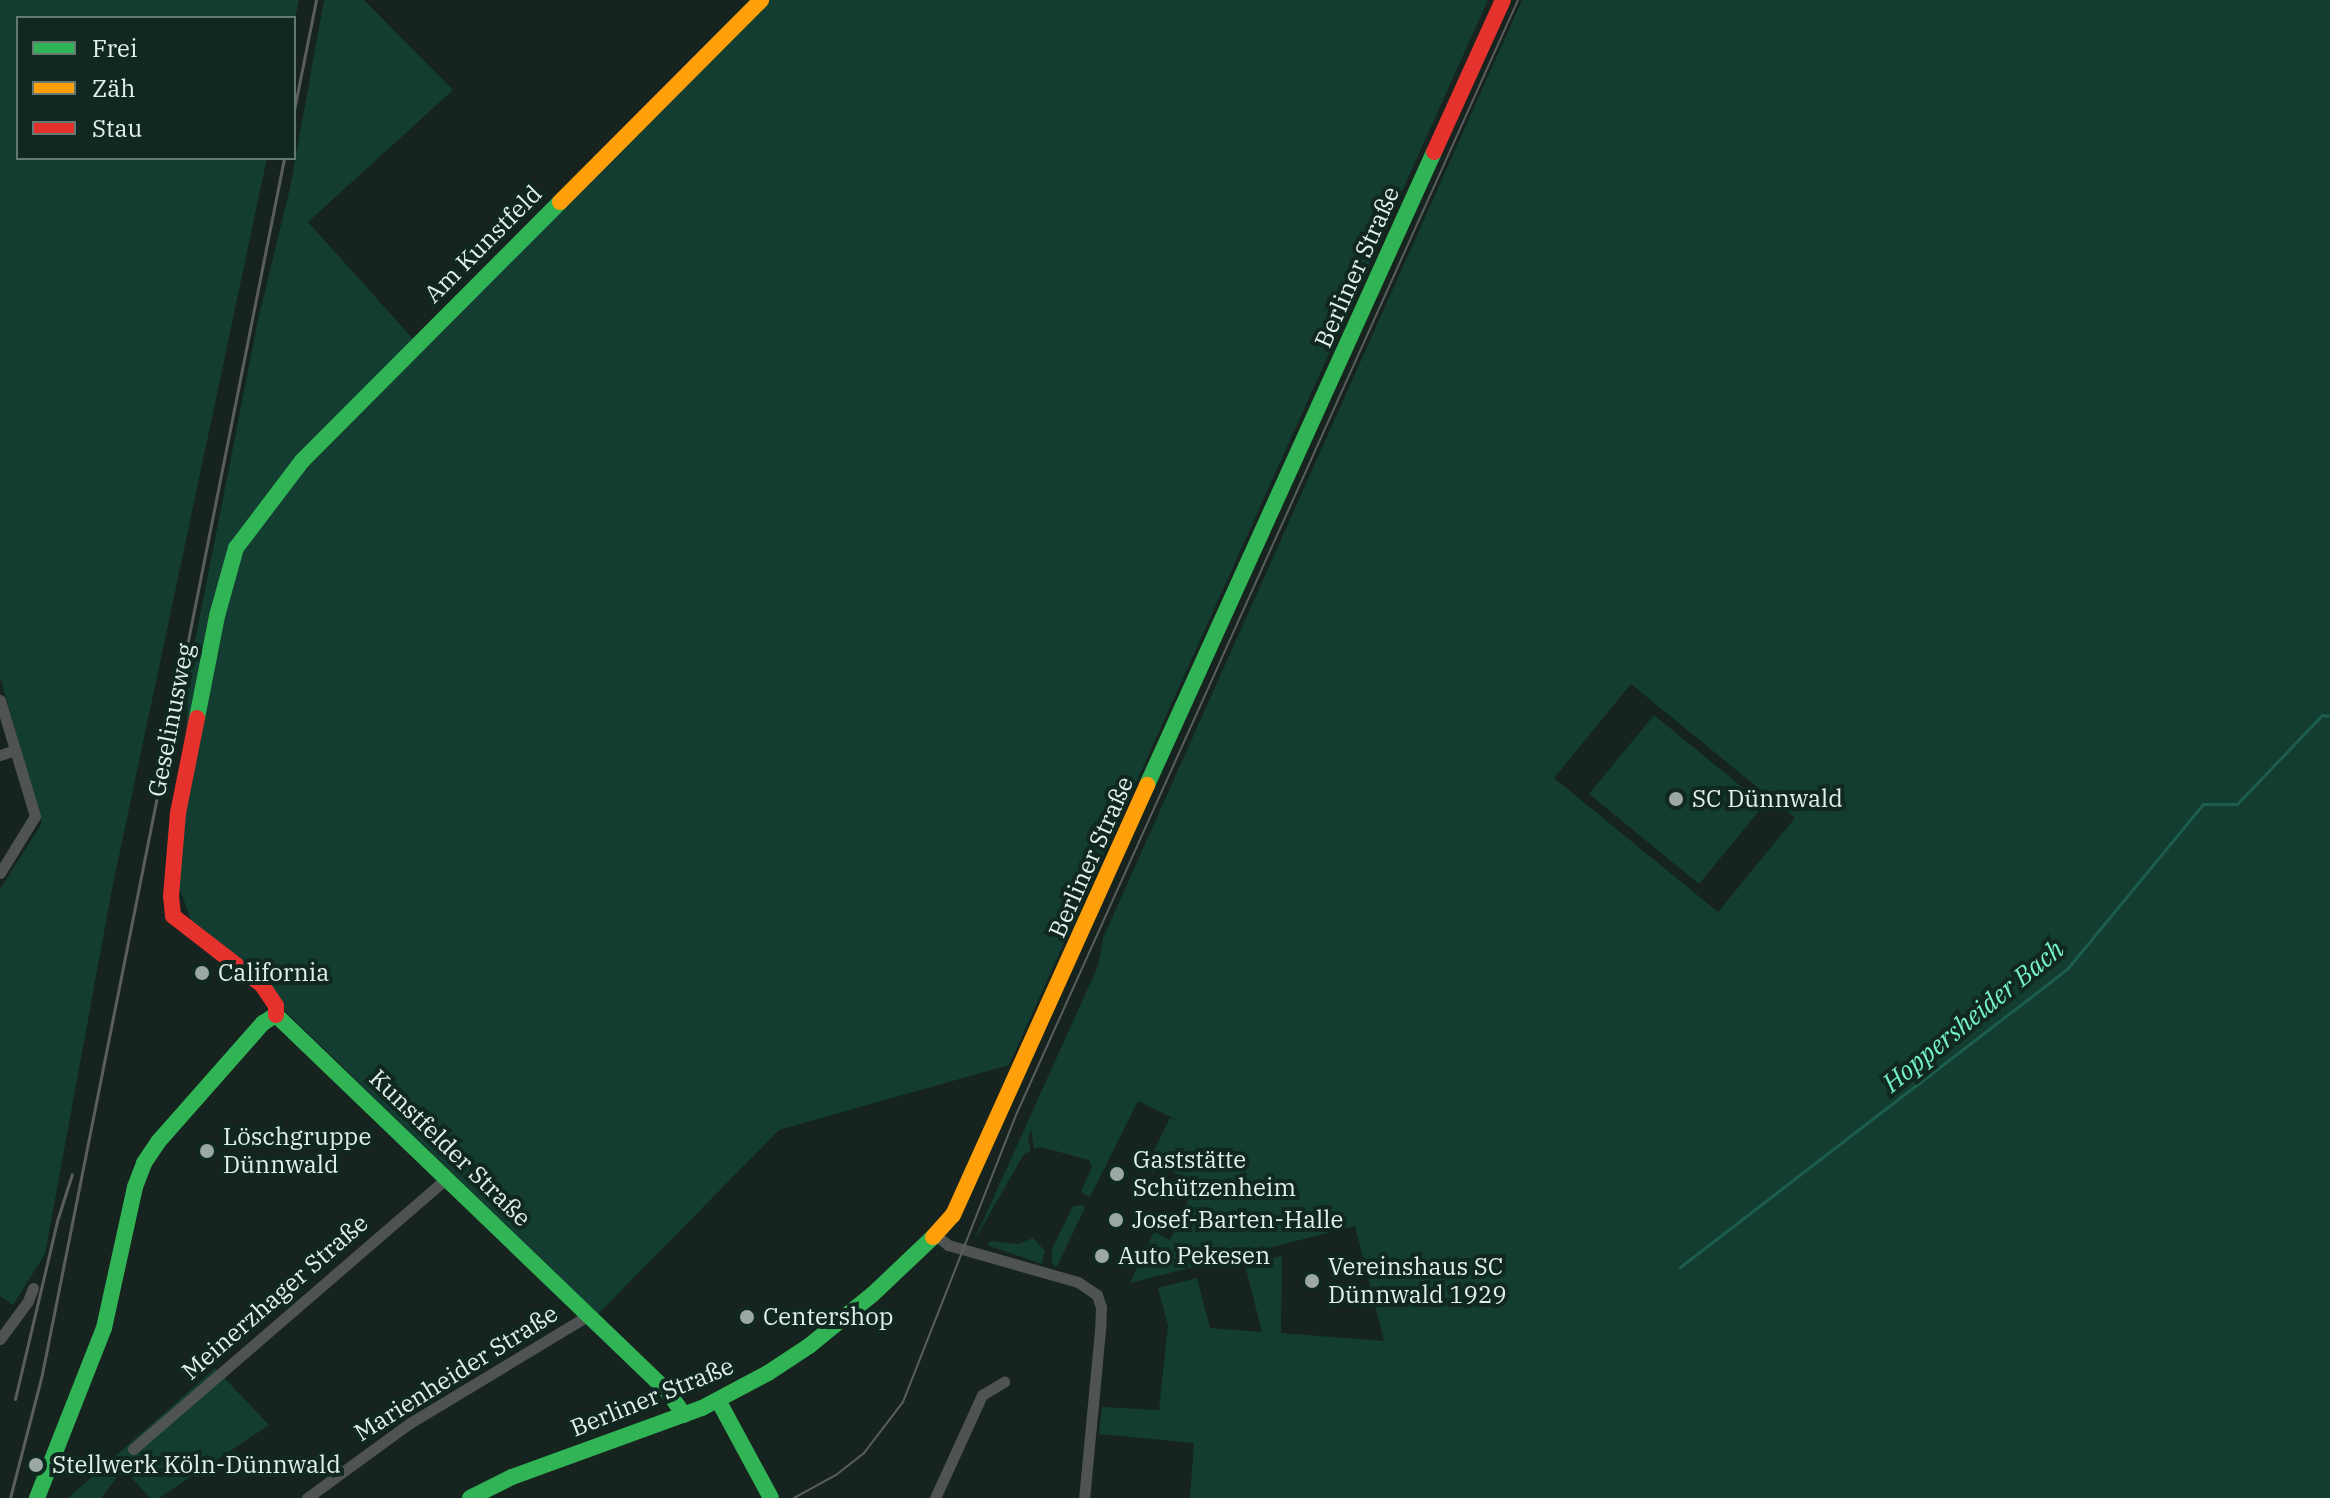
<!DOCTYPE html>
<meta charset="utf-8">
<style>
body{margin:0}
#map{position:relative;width:2330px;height:1498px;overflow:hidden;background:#16231f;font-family:"IBM Plex Serif",serif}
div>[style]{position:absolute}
.green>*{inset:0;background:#133d31}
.stream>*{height:3px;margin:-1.5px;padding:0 1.5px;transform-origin:1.5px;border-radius:1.5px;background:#1c5d4b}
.street>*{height:11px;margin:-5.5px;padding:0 5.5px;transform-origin:5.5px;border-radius:5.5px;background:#4f5452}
.fast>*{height:16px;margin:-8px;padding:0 8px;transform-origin:8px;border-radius:8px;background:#30b455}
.slow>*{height:16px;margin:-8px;padding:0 8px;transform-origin:8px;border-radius:8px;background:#ff9f0a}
.jam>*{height:16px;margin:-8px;padding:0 8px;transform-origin:8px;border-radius:8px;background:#e5322d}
.tram>*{height:2px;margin:-1px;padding:0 1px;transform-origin:1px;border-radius:1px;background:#5a5f5d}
.rail>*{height:3px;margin:-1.5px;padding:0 1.5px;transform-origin:1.5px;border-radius:1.5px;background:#5a5f5d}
.dots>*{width:22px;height:22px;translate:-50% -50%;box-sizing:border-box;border:4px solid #112820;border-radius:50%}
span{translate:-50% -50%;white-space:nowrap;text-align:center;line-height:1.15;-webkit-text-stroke:8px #112820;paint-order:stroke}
.street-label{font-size:24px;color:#e2f0ea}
.poi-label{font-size:24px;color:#e2f0ea}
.left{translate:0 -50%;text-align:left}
.water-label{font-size:26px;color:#74f1c9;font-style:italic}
.legend{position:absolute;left:16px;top:16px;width:280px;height:144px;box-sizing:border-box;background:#112820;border:2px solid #657871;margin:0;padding:10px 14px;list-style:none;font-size:24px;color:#e2f0ea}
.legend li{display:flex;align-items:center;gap:16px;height:40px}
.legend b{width:40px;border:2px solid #657871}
</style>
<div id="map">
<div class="green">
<div style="clip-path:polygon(0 0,299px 0,294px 23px,294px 18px,18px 18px,18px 158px,267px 158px,112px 889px,45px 1254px,13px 1305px,0 1296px,0 889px,42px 823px,0 677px)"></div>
<div style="clip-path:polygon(324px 0,364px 0,453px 90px,308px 222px,415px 341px,754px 0,1488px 0,1009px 1065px,779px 1130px,598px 1314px,191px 920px,179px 887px,189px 671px,258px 320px,290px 188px)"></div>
<div style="clip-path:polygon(evenodd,1522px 0,2330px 0,2330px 1498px,1190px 1498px,1194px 1443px,1099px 1434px,1102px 1407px,1159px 1410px,1168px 1325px,1158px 1288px,1197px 1278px,1210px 1328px,1262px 1332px,1245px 1265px,1282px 1256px,1281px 1333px,1384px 1341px,1355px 1226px,1130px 1283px,1154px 1232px,1170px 1240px,1196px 1183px,1158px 1165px,1153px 1174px,1145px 1169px,1170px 1118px,1179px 1121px,1138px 1101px,1090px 1197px,1081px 1192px,1092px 1167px,1089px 1160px,1041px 1147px,1034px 1149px,1031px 1129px,1028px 1138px,1031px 1151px,1024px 1154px,973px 1243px,1098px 966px,1103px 938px,1522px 0,1631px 684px,1795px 818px,1718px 912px,1554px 778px,1631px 684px)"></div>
<div style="clip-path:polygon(1654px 715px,1764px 805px,1699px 884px,1589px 794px)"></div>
<div style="clip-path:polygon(1082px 1205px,1085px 1208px,1056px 1268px,1052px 1263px,1052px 1249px,1073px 1206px)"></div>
<div style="clip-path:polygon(1033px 1238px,1045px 1251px,1042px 1264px,987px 1245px,990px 1241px,1019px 1244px)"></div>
<div style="clip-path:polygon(215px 1368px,269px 1425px,159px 1498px,150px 1498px,130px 1476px,119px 1475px,101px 1498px,68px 1498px)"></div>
</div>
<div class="stream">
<div style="left:1680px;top:1267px;width:488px;rotate:-37.6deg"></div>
<div style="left:2067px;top:969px;width:214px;rotate:-50.5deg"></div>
<div style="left:2203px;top:804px;width:34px"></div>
<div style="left:2237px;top:804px;width:123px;rotate:-46.3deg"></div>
<div style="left:2322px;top:715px;width:8px;rotate:7deg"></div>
</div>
<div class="street">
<div style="left:0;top:700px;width:121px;rotate:73.2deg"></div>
<div style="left:35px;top:816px;width:67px;rotate:121.6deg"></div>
<div style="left:0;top:755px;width:16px;rotate:-18deg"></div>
<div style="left:936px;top:1235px;width:16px;rotate:40deg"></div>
<div style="left:948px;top:1245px;width:135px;rotate:15.9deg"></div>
<div style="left:1078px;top:1282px;width:23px;rotate:34deg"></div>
<div style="left:1097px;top:1295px;width:13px;rotate:72deg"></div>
<div style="left:1101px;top:1307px;width:23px;rotate:92deg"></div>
<div style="left:1100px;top:1330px;width:169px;rotate:95.4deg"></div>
<div style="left:0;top:1339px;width:47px;rotate:-53.6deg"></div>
<div style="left:28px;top:1301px;width:14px;rotate:-69deg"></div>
<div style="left:133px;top:1449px;width:413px;rotate:-40.8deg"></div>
<div style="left:307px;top:1498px;width:127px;rotate:-36.1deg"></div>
<div style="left:410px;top:1423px;width:209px;rotate:-31.1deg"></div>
<div style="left:935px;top:1498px;width:113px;rotate:-65.5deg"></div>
<div style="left:982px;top:1395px;width:26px;rotate:-31deg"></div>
</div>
<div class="fast">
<div style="left:197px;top:718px;width:104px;rotate:-78.9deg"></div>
<div style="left:217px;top:616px;width:71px;rotate:-74.4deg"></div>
<div style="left:236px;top:548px;width:109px;rotate:-52.8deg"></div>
<div style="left:302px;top:461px;width:366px;rotate:-45.1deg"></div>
<div style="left:1147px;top:785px;width:695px;rotate:-65.61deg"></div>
<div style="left:276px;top:1015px;width:544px;rotate:43.88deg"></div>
<div style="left:668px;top:1392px;width:28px;rotate:55deg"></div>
<div style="left:718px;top:1400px;width:111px;rotate:61.6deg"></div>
<div style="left:37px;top:1498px;width:183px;rotate:-68.5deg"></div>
<div style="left:104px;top:1328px;width:144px;rotate:-77.6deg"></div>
<div style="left:135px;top:1187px;width:26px;rotate:-69deg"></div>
<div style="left:144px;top:1163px;width:25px;rotate:-56deg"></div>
<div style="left:158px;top:1142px;width:159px;rotate:-48.6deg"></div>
<div style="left:263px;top:1023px;width:15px;rotate:-32deg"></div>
<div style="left:470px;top:1498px;width:47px;rotate:-26.6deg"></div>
<div style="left:512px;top:1477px;width:202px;rotate:-20deg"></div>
<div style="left:702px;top:1408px;width:75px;rotate:-27.9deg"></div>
<div style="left:768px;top:1373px;width:49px;rotate:-33.4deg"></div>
<div style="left:809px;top:1346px;width:82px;rotate:-39.1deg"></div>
<div style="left:873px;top:1294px;width:83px;rotate:-43.5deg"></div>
</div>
<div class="slow">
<div style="left:560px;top:202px;width:285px;rotate:-45.1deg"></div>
<div style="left:933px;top:1237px;width:30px;rotate:-48deg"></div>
<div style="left:953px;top:1215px;width:472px;rotate:-65.7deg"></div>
</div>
<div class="jam">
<div style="left:1434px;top:152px;width:167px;rotate:-65.6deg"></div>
<div style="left:197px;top:718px;width:97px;rotate:101.3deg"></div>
<div style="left:178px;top:813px;width:83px;rotate:94.8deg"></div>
<div style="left:171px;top:896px;width:20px;rotate:84deg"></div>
<div style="left:173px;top:916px;width:113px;rotate:37.8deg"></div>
<div style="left:262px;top:985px;width:25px;rotate:56deg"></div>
<div style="left:276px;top:1006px;width:9px;rotate:90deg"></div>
</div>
<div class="tram">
<div style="left:794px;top:1498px;width:48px;rotate:-28.7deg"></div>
<div style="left:836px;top:1475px;width:36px;rotate:-38deg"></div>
<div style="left:864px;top:1453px;width:64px;rotate:-52.6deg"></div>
<div style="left:903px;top:1402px;width:308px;rotate:-68.5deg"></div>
<div style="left:1016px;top:1115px;width:1223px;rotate:-65.76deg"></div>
</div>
<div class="rail">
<div style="left:294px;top:110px;width:112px;rotate:-78.7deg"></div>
<div style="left:15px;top:1399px;width:183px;rotate:-76.7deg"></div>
<div style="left:57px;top:1221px;width:49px;rotate:-72.3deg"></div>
<div style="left:10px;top:1498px;width:128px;rotate:-75.5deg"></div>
<div style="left:42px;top:1374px;width:1240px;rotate:-78.74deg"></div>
</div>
<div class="dots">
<div style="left:1676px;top:799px;background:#9ba8a3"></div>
<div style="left:202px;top:973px;background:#9ba8a3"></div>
<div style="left:207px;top:1151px;background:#9ba8a3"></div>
<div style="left:1117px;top:1174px;background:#9ba8a3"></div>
<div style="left:1116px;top:1220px;background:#9ba8a3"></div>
<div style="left:1102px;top:1256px;background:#9ba8a3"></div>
<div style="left:1312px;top:1281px;background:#9ba8a3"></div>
<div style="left:747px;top:1317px;background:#9ba8a3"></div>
<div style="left:36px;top:1465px;background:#9ba8a3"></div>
</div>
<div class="street-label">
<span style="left:483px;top:244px;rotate:-45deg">Am Kunstfeld</span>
<span style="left:1357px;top:267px;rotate:-66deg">Berliner Straße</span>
<span style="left:171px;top:720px;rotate:-79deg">Geselinusweg</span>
<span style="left:1091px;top:857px;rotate:-66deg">Berliner Straße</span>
<span style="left:450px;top:1148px;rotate:44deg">Kunstfelder Straße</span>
<span style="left:275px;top:1297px;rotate:-41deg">Meinerzhager Straße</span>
<span style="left:456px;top:1373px;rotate:-32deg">Marienheider Straße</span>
<span style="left:652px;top:1397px;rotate:-22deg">Berliner Straße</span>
</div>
<div class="poi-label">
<span class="left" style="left:1692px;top:799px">SC Dünnwald</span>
<span class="left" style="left:218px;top:973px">California</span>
<span class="left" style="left:223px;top:1151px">Löschgruppe<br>Dünnwald</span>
<span class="left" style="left:1133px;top:1174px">Gaststätte<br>Schützenheim</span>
<span class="left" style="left:1132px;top:1220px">Josef-Barten-Halle</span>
<span class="left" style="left:1118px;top:1256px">Auto Pekesen</span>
<span class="left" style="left:1328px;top:1281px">Vereinshaus SC<br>Dünnwald 1929</span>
<span class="left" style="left:763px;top:1317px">Centershop</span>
<span class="left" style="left:52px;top:1465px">Stellwerk Köln-Dünnwald</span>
</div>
<div class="water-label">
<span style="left:1973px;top:1016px;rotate:-39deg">Hoppersheider Bach</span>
</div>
<ul class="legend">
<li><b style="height:10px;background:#30b455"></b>Frei</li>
<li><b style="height:10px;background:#ff9f0a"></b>Zäh</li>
<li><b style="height:10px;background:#e5322d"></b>Stau</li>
</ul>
</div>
